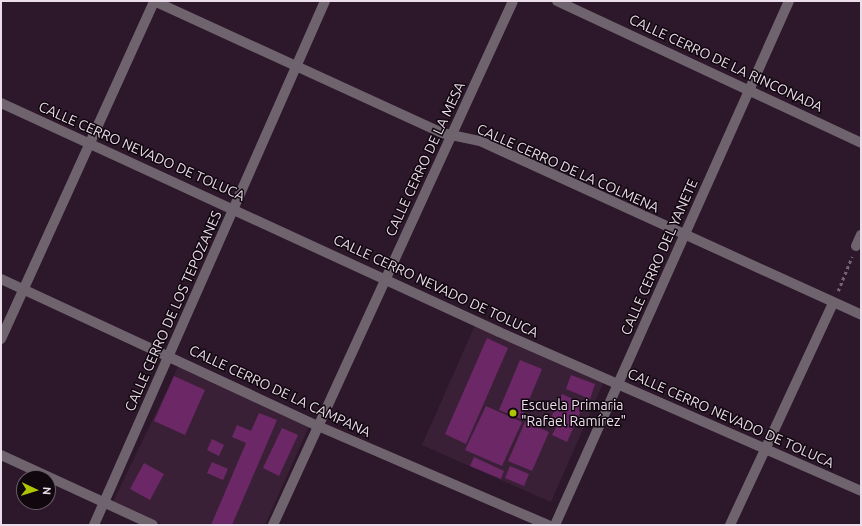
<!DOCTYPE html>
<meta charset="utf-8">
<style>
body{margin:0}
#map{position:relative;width:862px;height:526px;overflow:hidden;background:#2d182b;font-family:Ubuntu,sans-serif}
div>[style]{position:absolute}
.built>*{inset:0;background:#3a2037}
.building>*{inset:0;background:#6c2766}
.path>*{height:2.5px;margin-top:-1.25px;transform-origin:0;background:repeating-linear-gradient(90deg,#756373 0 3px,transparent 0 6px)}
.minor>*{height:10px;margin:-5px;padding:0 5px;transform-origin:5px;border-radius:5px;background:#6f646e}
.dots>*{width:11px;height:11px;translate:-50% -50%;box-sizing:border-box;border:2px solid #10070f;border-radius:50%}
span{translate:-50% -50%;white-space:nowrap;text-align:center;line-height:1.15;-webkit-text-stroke:3px #10070f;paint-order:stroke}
.street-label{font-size:14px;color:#ebdde9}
.poi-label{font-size:14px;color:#ebdde9}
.left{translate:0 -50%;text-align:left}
.frame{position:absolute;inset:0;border:2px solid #ebdde9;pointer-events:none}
.north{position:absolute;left:16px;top:470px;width:40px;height:40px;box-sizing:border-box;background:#10070f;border:1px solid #685d66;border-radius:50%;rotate:94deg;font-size:11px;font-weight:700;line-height:16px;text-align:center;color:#ebdde9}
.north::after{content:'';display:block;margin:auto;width:14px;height:18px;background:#afc504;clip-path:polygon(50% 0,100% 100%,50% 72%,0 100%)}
</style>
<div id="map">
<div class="built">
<div style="clip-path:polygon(476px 323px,604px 381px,551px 502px,422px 445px)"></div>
<div style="clip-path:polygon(179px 365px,309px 426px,265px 525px,164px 525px,113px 502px)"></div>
</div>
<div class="building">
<div style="clip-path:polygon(487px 338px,508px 348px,466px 444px,445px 434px)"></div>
<div style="clip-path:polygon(520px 360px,542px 369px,521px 419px,499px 410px)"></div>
<div style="clip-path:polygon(571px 375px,595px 384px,590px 399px,566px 389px)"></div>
<div style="clip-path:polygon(174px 376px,205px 390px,185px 435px,154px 421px)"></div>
<div style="clip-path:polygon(562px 394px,584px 404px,567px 442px,552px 435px,558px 424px,550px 420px)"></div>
<div style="clip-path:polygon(486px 406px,522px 422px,502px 466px,465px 450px)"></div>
<div style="clip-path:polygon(259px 413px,277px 420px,232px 525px,211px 525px,246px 443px,232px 437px,237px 425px,251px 431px)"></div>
<div style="clip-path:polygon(525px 422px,549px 432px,532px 471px,508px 461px)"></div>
<div style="clip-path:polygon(282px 428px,298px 435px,279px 476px,263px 468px)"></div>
<div style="clip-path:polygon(212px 439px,224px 445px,219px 456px,207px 450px)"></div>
<div style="clip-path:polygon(474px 457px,504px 471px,501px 479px,470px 466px)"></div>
<div style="clip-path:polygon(212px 462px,228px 469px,223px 480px,207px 473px)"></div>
<div style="clip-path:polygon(144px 463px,164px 474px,150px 500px,130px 489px)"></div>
<div style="clip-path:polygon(510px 466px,529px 474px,524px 486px,505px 478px)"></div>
</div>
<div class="path">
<div style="left:838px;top:291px;width:37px;rotate:-68deg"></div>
</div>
<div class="minor">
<div style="left:154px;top:1px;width:317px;rotate:24.6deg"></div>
<div style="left:442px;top:133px;width:39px;rotate:12deg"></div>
<div style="left:480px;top:141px;width:419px;rotate:24.5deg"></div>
<div style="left:557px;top:1px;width:336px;rotate:25deg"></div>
<div style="left:1px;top:103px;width:548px;rotate:24.69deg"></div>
<div style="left:499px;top:332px;width:395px;rotate:23.7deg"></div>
<div style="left:856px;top:246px;width:12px;rotate:-66deg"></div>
<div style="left:1px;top:279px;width:349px;rotate:24.9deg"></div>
<div style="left:318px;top:426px;width:250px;rotate:23.3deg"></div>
<div style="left:1px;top:339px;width:371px;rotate:-65.6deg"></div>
<div style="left:1px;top:455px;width:167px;rotate:24.7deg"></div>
<div style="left:94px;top:525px;width:573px;rotate:-66.21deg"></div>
<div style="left:273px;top:525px;width:576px;rotate:-65.39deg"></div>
<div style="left:555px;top:525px;width:574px;rotate:-65.94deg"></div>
<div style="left:730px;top:525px;width:245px;rotate:-65.1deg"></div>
</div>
<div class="dots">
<div style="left:513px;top:413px;background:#afc504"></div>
</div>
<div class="street-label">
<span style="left:726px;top:63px;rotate:25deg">CALLE CERRO DE LA RINCONADA</span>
<span style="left:142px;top:151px;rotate:24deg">CALLE CERRO NEVADO DE TOLUCA</span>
<span style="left:425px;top:159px;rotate:-65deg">CALLE CERRO DE LA MESA</span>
<span style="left:568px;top:168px;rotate:24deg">CALLE CERRO DE LA COLMENA</span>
<span style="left:659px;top:257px;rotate:-66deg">CALLE CERRO DEL YANETE</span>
<span style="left:436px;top:286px;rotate:25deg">CALLE CERRO NEVADO DE TOLUCA</span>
<span style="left:173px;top:311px;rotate:-66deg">CALLE CERRO DE LOS TEPOZANES</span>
<span style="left:280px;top:391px;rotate:25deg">CALLE CERRO DE LA CAMPANA</span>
<span style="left:731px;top:418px;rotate:24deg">CALLE CERRO NEVADO DE TOLUCA</span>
</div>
<div class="poi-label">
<span class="left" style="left:521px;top:413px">Escuela Primaria<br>"Rafael Ramírez"</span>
</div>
<div class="frame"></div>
<div class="north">N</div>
</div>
